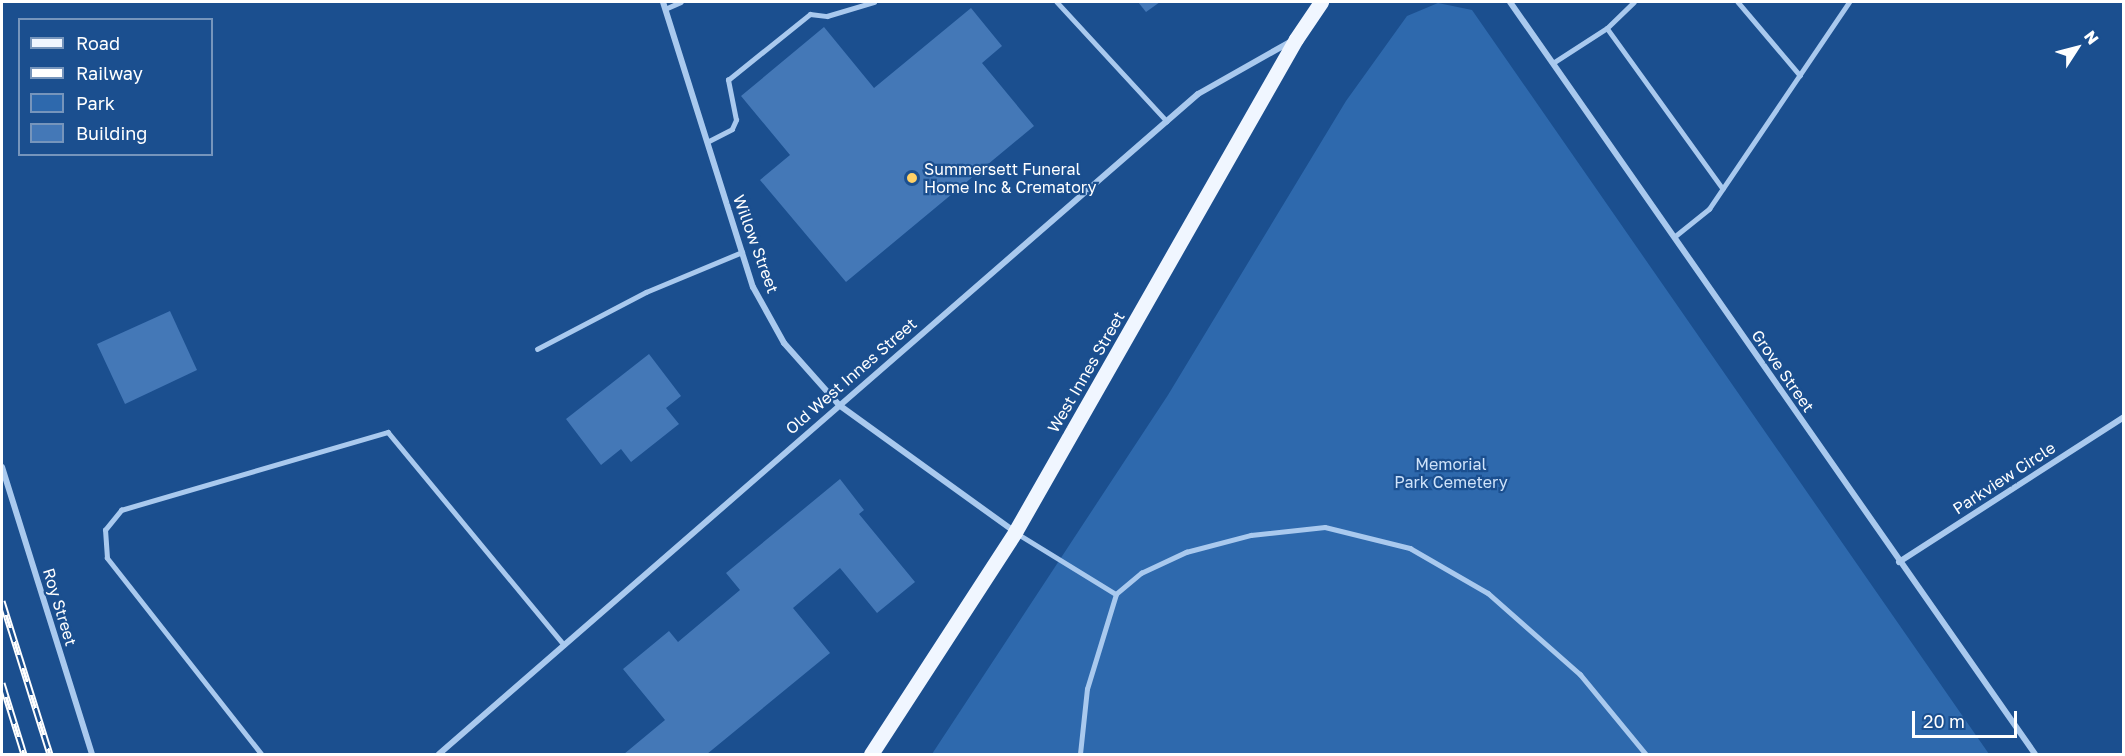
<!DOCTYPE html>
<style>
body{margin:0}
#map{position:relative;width:2125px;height:756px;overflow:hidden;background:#1b4f8f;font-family:"Golos Text",sans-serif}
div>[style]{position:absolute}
.green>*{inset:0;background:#2e69ad}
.building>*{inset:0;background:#4478b7}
.lane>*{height:4.5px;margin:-2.25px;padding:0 2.25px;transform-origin:2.25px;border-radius:2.25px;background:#a9c9ee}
.street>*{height:6px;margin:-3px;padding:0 3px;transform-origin:3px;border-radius:3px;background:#a9c9ee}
.primary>*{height:15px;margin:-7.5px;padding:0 7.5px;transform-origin:7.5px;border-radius:7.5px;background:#f0f6ff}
.rail>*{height:7px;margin-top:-3.5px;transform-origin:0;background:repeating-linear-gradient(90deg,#1b4f8f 0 14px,#fff 0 28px);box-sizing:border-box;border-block:2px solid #fff}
.dots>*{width:16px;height:16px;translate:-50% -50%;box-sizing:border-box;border:3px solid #1b4f8f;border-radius:50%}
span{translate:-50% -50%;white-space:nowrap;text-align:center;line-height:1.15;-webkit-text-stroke:4.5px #1b4f8f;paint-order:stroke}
.poi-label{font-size:16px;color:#fff}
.left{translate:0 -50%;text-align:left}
.street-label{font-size:16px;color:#fff}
.park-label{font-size:16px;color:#cfe3fa}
.frame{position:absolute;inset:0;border:3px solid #fff;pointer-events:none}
.legend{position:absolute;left:18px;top:18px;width:195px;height:138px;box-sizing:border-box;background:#1b4f8f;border:2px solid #7695bc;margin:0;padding:8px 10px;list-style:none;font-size:18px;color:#fff}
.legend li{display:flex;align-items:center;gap:12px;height:30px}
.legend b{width:30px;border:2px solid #7695bc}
.north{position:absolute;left:2047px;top:18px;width:60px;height:60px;-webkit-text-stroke:4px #1b4f8f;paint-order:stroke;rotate:54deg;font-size:16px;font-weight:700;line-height:24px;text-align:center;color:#fff}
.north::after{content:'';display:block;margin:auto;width:21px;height:27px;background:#fff;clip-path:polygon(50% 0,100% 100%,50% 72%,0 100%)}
.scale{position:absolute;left:1912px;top:711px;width:105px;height:27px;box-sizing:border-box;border:3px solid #fff;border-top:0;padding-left:8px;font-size:18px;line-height:21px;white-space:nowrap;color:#fff;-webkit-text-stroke:4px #1b4f8f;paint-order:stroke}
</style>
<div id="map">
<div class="green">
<div style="clip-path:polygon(1438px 3px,1472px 10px,1989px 754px,932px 754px,1168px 395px,1346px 101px,1407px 16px)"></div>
</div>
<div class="building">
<div style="clip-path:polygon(1138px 2px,1160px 2px,1146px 12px)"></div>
<div style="clip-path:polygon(971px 8px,1002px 46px,982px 63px,1034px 126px,846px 282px,760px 180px,790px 155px,741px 96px,824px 27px,874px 88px)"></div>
<div style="clip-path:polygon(170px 311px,197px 370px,125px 404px,97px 344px)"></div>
<div style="clip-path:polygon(649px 354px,681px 396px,666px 408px,679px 424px,631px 462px,621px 449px,601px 465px,566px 419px)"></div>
<div style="clip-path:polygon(840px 479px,864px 510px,859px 514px,915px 582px,877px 613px,840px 568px,793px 608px,830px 653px,707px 754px,624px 754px,665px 720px,623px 669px,669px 631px,678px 642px,740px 590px,726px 573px)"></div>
</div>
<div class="lane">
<div style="left:1057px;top:2px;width:162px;rotate:47.3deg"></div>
<div style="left:1738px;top:2px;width:96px;rotate:49.7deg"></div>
<div style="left:665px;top:9px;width:17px;rotate:-24deg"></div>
<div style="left:1607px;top:28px;width:37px;rotate:-44deg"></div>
<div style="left:1553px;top:63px;width:64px;rotate:-32.9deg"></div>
<div style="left:1607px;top:28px;width:198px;rotate:54.2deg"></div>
<div style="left:707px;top:142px;width:28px;rotate:-27deg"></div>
<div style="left:732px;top:129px;width:10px;rotate:-66deg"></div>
<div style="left:736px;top:120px;width:41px;rotate:-101.3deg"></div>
<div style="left:728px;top:80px;width:105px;rotate:-38.8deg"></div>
<div style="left:810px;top:14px;width:17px;rotate:7deg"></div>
<div style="left:827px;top:16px;width:49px;rotate:-16.6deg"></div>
<div style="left:1674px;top:237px;width:45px;rotate:-38.7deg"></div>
<div style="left:1709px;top:209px;width:250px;rotate:-55.9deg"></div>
<div style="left:537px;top:349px;width:123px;rotate:-27.6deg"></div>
<div style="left:646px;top:292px;width:104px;rotate:-22.6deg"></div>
<div style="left:1018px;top:534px;width:115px;rotate:31.5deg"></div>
<div style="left:261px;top:754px;width:249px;rotate:-128.2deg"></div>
<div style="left:107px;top:558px;width:28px;rotate:-94deg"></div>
<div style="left:105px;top:530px;width:26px;rotate:-51deg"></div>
<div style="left:121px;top:510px;width:278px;rotate:-16.3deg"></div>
<div style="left:388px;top:432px;width:276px;rotate:50.4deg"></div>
<div style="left:1080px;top:754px;width:65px;rotate:-83.9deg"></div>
<div style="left:1087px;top:689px;width:99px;rotate:-73deg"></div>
<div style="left:1116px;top:594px;width:33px;rotate:-40deg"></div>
<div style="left:1141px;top:573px;width:50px;rotate:-25deg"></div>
<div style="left:1186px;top:552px;width:67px;rotate:-14.7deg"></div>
<div style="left:1251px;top:535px;width:74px;rotate:-6.2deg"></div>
<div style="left:1325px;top:527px;width:88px;rotate:13.9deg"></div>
<div style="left:1410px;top:548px;width:90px;rotate:30deg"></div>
<div style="left:1488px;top:593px;width:123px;rotate:41.4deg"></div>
<div style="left:1580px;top:674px;width:104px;rotate:50.5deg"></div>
</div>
<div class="street">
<div style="left:663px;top:2px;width:299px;rotate:72.5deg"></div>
<div style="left:753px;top:287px;width:64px;rotate:61deg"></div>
<div style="left:784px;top:343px;width:83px;rotate:48.4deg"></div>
<div style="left:839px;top:405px;width:217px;rotate:35.8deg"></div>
<div style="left:1510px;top:2px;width:917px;rotate:55.08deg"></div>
<div style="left:2px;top:467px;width:301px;rotate:72.6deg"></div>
<div style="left:1899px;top:562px;width:268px;rotate:-32.8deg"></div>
<div style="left:439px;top:754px;width:1006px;rotate:-41.01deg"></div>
<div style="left:1198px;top:94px;width:106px;rotate:-29.5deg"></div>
</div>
<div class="primary">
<div style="left:871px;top:754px;width:265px;rotate:-57deg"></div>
<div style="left:1015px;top:532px;width:567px;rotate:-60.32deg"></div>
<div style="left:1296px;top:39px;width:45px;rotate:-56deg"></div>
</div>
<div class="rail">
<div style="left:2px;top:601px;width:160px;rotate:72.6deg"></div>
<div style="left:2px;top:683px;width:74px;rotate:72.8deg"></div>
</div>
<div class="dots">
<div style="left:912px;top:178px;background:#ffd166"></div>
</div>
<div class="poi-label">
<span class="left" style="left:924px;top:178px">Summersett Funeral<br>Home Inc &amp; Crematory</span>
</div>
<div class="street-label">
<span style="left:756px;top:244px;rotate:70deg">Willow Street</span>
<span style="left:1783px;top:371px;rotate:55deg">Grove Street</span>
<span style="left:1086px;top:372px;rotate:-60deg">West Innes Street</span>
<span style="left:851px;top:376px;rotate:-41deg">Old West Innes Street</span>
<span style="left:2004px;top:478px;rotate:-33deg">Parkview Circle</span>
<span style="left:60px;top:607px;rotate:73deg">Roy Street</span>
</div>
<div class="park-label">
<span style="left:1451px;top:473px">Memorial<br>Park Cemetery</span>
</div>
<div class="frame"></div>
<ul class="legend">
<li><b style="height:8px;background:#f0f6ff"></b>Road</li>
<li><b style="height:8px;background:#fff"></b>Railway</li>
<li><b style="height:16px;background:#2e69ad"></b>Park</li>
<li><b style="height:16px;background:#4478b7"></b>Building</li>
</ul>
<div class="north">N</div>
<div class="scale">20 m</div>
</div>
